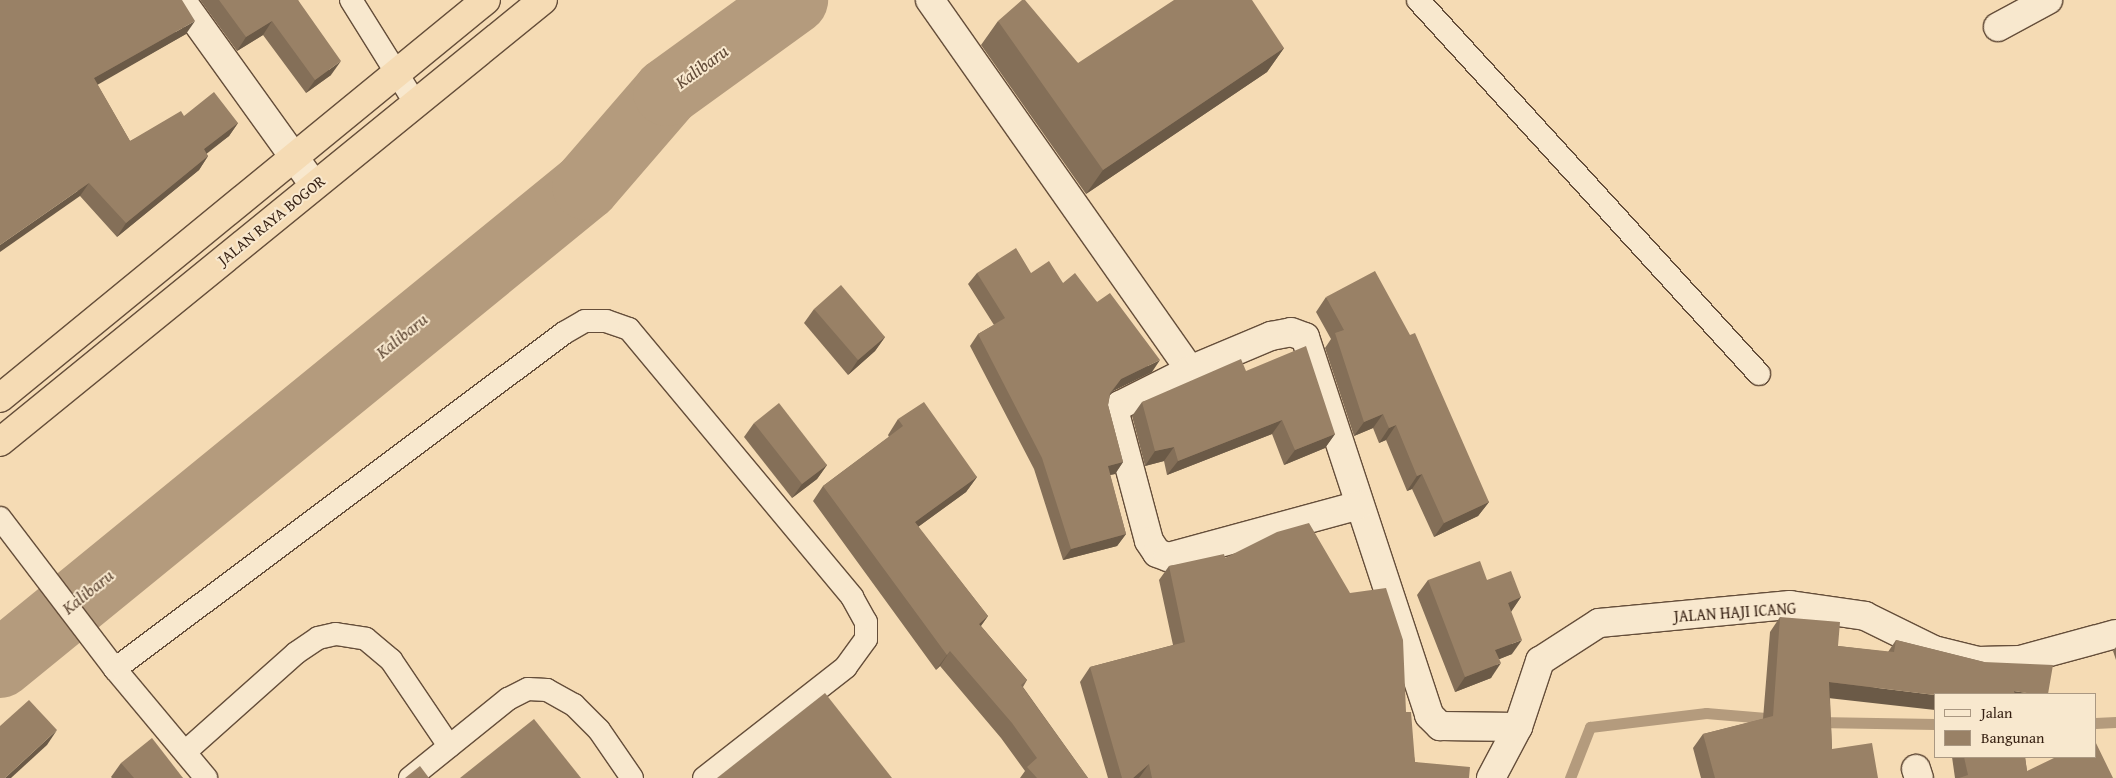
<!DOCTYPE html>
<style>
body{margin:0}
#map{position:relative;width:2116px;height:778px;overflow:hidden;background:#f5dbb4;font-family:"Gentium Book Plus",serif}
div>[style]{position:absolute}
.stream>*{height:11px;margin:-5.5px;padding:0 5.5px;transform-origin:5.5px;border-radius:5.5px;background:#b49b7d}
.river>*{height:68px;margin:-34px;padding:0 34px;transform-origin:34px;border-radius:34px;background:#b49b7d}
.roads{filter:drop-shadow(1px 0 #654e3a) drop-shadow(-1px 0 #654e3a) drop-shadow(0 1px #654e3a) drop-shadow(0 -1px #654e3a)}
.service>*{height:22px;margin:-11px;padding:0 11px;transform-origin:11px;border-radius:11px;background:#f8e8ce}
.minor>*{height:28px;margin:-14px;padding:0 14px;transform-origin:14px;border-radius:14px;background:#f8e8ce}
.trunk>*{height:28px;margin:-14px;padding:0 14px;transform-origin:14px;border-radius:14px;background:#f5dbb4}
.wall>*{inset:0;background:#846f58}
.shaded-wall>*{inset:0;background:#6b5a47}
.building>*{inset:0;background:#998166}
span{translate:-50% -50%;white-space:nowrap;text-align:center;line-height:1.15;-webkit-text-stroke:4px #f8e8ce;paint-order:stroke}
.street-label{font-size:16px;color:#351f11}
.water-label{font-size:18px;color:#614a37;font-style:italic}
.legend{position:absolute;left:1934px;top:693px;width:162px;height:65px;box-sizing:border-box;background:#f8e8ce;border:1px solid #aa9882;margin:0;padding:6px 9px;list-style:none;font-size:15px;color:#351f11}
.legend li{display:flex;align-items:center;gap:10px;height:25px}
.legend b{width:25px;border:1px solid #aa9882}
</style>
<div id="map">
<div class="stream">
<div style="left:1817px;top:722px;width:118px;rotate:1deg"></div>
<div style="left:2095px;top:723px;width:21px;rotate:-3deg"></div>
<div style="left:1570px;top:778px;width:55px;rotate:-68.6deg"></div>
<div style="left:1590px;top:727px;width:117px;rotate:-6.9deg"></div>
<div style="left:1706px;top:713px;width:72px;rotate:4.8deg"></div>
</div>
<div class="river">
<div style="left:0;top:664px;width:756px;rotate:-39.2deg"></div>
<div style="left:586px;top:186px;width:124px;rotate:-49.2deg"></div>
<div style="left:667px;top:92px;width:157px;rotate:-35.9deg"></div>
</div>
<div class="roads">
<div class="service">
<div style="left:351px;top:0;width:123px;rotate:58deg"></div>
<div style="left:1418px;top:0;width:506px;rotate:47.64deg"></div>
<div style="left:0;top:518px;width:190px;rotate:52.7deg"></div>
<div style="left:115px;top:669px;width:142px;rotate:50.1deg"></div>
<div style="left:115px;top:669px;width:561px;rotate:-36.81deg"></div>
<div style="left:564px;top:333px;width:24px;rotate:-30deg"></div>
<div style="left:585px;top:321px;width:21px"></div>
<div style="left:606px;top:321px;width:24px;rotate:19deg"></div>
<div style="left:629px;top:329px;width:349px;rotate:50.2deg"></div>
<div style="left:852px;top:597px;width:29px;rotate:61deg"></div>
<div style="left:866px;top:622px;width:17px;rotate:90deg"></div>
<div style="left:866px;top:639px;width:34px;rotate:126deg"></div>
<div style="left:846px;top:667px;width:180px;rotate:142deg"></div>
<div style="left:185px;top:752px;width:149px;rotate:-41.7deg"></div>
<div style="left:296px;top:653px;width:27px;rotate:-34deg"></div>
<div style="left:318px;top:638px;width:18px;rotate:-13deg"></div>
<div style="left:336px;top:634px;width:30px;rotate:9deg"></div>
<div style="left:366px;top:639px;width:33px;rotate:40deg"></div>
<div style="left:391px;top:660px;width:104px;rotate:56deg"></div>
<div style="left:410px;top:778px;width:126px;rotate:-38.9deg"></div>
<div style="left:508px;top:699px;width:22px;rotate:-27deg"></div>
<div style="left:528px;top:689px;width:19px;rotate:3deg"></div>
<div style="left:547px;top:690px;width:31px;rotate:29deg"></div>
<div style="left:574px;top:705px;width:35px;rotate:45deg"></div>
<div style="left:599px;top:730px;width:58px;rotate:55.5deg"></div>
</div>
<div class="minor">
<div style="left:181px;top:0;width:228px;rotate:54.3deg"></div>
<div style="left:930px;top:0;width:452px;rotate:54.9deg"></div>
<div style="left:1190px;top:370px;width:88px;rotate:-22.8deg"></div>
<div style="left:1271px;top:336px;width:20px;rotate:-11deg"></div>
<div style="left:1291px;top:332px;width:15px;rotate:20deg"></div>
<div style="left:1305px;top:337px;width:398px;rotate:71.8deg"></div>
<div style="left:1429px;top:715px;width:16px;rotate:45deg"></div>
<div style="left:1440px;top:726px;width:78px;rotate:0.7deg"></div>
<div style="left:1998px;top:27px;width:57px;rotate:-28.4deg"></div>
<div style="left:1190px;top:370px;width:78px;rotate:153.4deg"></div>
<div style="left:1120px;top:405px;width:9px;rotate:122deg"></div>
<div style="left:1115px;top:413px;width:132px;rotate:75.1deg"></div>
<div style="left:1149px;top:541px;width:14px;rotate:56deg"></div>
<div style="left:1157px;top:553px;width:12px;rotate:20deg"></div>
<div style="left:1168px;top:557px;width:198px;rotate:-15.2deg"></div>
<div style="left:1916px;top:769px;width:9px;rotate:72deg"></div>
<div style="left:1491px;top:778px;width:58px;rotate:-62.1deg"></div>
<div style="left:1518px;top:727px;width:70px;rotate:-71.6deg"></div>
<div style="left:1540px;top:661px;width:70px;rotate:-32.8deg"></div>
<div style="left:1599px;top:623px;width:192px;rotate:-5.4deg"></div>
<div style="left:1790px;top:605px;width:76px;rotate:8.3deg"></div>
<div style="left:1865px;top:616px;width:77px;rotate:26.2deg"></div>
<div style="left:1934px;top:650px;width:45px;rotate:14deg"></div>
<div style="left:1978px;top:661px;width:42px;rotate:-1.4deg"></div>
<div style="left:2020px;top:660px;width:99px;rotate:-15.2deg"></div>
</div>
<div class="trunk">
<div style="left:0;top:398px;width:628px;rotate:-39.32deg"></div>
<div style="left:0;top:442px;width:700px;rotate:-39.15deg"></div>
</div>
</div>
<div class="wall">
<div style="clip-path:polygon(0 0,186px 34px,97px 84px,130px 141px,184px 116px,238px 123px,229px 136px,206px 153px,208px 156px,199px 170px,117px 237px,80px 196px)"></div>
<div style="clip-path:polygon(200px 0,298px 0,331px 75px,306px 93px,263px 35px,237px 51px)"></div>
<div style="clip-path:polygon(998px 21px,1078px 63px,1284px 48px,1267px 72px,1086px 194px,981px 45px)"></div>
<div style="clip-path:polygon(977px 273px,1031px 273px,1063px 283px,1097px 302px,1152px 372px,1113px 391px,1110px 395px,1108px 405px,1123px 462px,1115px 474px,1110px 475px,1126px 534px,1117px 546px,1063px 560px,1034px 469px,970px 346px,978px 334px,994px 325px,968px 284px)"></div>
<div style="clip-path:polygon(1326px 297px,1489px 502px,1478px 516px,1434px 537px,1412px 489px,1407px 491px,1386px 440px,1379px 443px,1373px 428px,1354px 436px,1325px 348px,1331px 339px,1316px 312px)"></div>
<div style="clip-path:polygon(814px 309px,885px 337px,875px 351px,848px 375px,804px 323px)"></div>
<div style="clip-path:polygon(1246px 371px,1335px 434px,1325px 448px,1284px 465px,1272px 434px,1167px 475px,1164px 461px,1145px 466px,1132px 416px,1142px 402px)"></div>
<div style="clip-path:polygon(898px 419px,977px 477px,966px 492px,918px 527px,988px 616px,981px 626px,1027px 680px,1023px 687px,1088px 778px,1020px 778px,1025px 771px,1001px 738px,940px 666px,936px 670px,813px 501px,823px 486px,889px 437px,888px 435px)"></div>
<div style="clip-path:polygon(754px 423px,827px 465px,817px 479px,792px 498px,744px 437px)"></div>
<div style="clip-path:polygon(1225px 558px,1406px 712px,1415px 762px,1469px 778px,1108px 778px,1080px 682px,1090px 667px,1173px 645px,1159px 580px,1169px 566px)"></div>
<div style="clip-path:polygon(1428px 580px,1487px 580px,1521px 597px,1511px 611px,1512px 654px,1499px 659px,1491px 678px,1455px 692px,1417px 595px)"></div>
<div style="clip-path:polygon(1780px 617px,1838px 646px,1888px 652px,1896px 640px,1984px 662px,1830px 698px,1832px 749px,1878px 778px,1701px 778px,1693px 748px,1703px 734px,1763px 719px,1770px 632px)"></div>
<div style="clip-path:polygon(2116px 647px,2116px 660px,2113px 651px)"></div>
<div style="clip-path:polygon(1952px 757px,2025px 757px,2027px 771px,2113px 778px,1955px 778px)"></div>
<div style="clip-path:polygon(121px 763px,183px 778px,112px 778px,111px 777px)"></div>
</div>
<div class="shaded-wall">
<div style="clip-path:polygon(195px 21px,186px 34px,85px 92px,94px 78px)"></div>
<div style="clip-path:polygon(272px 21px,263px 35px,237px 51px,246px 37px)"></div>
<div style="clip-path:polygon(1284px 48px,1267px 72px,1086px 194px,1103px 170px)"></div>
<div style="clip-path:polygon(341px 61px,331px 75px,306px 93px,315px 80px)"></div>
<div style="clip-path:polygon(238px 123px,229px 136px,195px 163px,204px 149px)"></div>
<div style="clip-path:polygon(208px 156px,199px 170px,117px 237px,126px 223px)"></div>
<div style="clip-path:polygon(89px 183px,80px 196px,0 252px,0 245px)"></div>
<div style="clip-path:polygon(885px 337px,875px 351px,848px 375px,858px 360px)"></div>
<div style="clip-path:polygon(1160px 360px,1152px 372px,1113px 391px,1102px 405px,1121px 379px)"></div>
<div style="clip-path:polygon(1383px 414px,1373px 428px,1354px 436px,1364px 422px)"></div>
<div style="clip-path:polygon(1282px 420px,1272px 434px,1167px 475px,1178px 461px)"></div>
<div style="clip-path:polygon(1396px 425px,1386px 440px,1379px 443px,1389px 428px)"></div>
<div style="clip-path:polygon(1335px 434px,1325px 448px,1284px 465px,1295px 450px)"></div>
<div style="clip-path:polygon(1174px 447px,1164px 461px,1145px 466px,1155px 451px)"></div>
<div style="clip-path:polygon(1123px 462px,1115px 474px,1099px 477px,1108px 466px)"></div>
<div style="clip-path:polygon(827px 465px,817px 479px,792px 498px,802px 484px)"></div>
<div style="clip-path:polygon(1422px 474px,1412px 489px,1407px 491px,1417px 476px)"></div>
<div style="clip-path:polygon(977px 477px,966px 492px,904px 537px,915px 522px)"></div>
<div style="clip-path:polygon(1489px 502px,1478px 516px,1434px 537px,1444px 523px)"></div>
<div style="clip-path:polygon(1126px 534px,1117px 546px,1063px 560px,1071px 549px)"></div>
<div style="clip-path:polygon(1521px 597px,1511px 612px,1508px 603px)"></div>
<div style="clip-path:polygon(988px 616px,977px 631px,979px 624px)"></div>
<div style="clip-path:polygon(1522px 640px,1512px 654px,1485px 665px,1495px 650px)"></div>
<div style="clip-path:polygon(950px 651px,940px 666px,936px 670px,947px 655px)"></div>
<div style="clip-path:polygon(1501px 663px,1491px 678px,1455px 692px,1465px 677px)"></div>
<div style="clip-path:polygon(1829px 682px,1935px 695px,1935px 710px,1819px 697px)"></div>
<div style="clip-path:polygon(2014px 691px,2033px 694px,2012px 694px)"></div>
<div style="clip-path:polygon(57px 730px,47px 745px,11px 778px,5px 778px)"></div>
<div style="clip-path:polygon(1149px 764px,1139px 778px,1133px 778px)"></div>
</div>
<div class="building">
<div style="clip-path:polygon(0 0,182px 0,195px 21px,94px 78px,130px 141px,181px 111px,184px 116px,214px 92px,238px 123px,204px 149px,208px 156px,126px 223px,89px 183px,0 245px)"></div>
<div style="clip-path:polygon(219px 0,298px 0,341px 61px,315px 80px,272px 21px,246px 37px)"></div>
<div style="clip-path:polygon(1022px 0,1025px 0,1078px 63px,1174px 0,1252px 0,1284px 48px,1103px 170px,998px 21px)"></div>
<div style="clip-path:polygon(1016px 248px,1031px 273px,1049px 261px,1063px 283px,1075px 273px,1097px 302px,1110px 293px,1160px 360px,1121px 379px,1110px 393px,1108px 405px,1123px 462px,1108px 466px,1126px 534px,1071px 549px,1042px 458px,978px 334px,1005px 318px,977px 273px)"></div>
<div style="clip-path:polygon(1375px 271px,1410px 335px,1415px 333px,1489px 502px,1444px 523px,1422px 474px,1417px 476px,1396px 425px,1389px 428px,1383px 414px,1364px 422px,1335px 333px,1344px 330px,1326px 297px)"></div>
<div style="clip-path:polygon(841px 285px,885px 337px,858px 360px,814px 309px)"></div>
<div style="clip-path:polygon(1306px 346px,1335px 434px,1295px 450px,1282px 420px,1178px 461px,1174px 447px,1155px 451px,1142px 402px,1241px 359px,1246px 371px)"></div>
<div style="clip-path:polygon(924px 402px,977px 477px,915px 522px,988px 616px,979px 624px,1027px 680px,1021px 685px,1088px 778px,1037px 778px,1027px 767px,1037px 758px,1012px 723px,950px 651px,947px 655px,823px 486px,903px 426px,898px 419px)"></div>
<div style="clip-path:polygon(779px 403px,827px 465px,802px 484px,754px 423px)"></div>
<div style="clip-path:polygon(1309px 523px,1350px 593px,1386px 588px,1403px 640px,1406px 712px,1411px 712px,1415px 762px,1470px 767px,1469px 778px,1152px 778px,1149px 764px,1133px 778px,1122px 778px,1090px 667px,1185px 642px,1169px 566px,1224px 554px,1225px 558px,1277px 532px)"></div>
<div style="clip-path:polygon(1480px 561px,1487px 580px,1511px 571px,1521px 597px,1508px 603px,1522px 640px,1495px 650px,1501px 663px,1465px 677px,1428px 580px)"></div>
<div style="clip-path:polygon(1780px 617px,1840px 622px,1838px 646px,1894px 652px,1896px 640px,1984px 662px,2053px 665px,2048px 694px,2033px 694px,2014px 691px,2015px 694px,1935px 695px,1829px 682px,1832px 749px,1872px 743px,1878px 778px,1715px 778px,1703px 734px,1773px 716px)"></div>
<div style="clip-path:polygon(825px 693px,892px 778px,717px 778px)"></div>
<div style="clip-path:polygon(29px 700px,57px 730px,5px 778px,0 778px,0 726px)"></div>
<div style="clip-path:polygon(534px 719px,581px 778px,460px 778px)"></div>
<div style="clip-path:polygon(152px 738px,183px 778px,134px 778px,121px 763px)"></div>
<div style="clip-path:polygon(2095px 741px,2113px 778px,1959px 778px,1968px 775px,1964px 757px,2025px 757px,2027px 771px,2056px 757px,2095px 757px)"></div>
<div style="clip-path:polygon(420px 766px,429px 778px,405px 778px)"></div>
</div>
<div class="street-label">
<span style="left:271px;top:220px;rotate:-39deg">JALAN RAYA BOGOR</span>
<span style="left:1735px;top:612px;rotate:-4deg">JALAN HAJI ICANG</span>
</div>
<div class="water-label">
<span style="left:702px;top:67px;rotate:-36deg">Kalibaru</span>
<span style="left:402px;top:336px;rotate:-39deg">Kalibaru</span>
<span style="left:88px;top:592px;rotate:-39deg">Kalibaru</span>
</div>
<ul class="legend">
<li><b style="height:6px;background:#f8e8ce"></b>Jalan</li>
<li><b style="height:14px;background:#998166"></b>Bangunan</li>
</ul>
</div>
